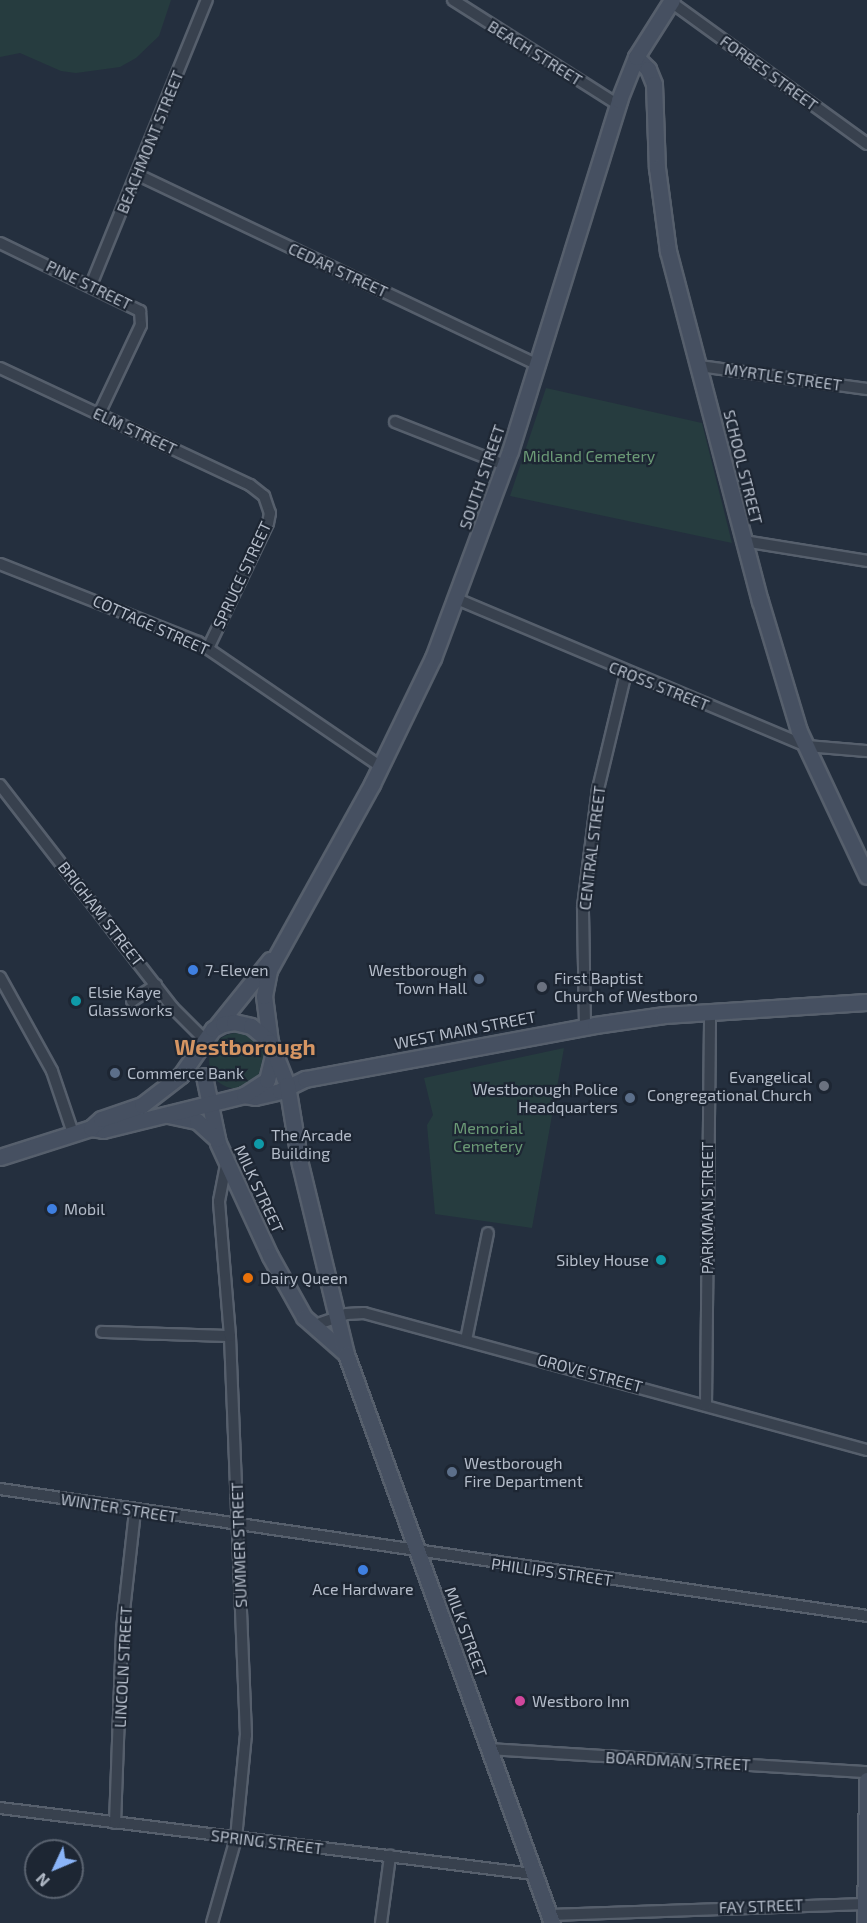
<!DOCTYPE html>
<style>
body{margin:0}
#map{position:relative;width:867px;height:1923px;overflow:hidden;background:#242f3e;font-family:"Exo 2",sans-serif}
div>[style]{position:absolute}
.green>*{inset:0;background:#263c3f}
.round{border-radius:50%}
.roads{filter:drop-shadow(2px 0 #565f6c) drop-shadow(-2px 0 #565f6c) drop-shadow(0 2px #565f6c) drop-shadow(0 -2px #565f6c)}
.street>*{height:10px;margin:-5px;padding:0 5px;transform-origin:5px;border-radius:5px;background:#38414e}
.secondary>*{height:15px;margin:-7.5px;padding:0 7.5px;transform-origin:7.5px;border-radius:7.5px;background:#465061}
.dots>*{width:16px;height:16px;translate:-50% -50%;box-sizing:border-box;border:3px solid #1d2633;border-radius:50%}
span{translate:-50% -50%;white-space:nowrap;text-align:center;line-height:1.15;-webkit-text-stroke:4.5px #1d2633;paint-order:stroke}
.street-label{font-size:16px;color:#b4bcc9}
.park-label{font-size:16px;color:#6b9a76}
.poi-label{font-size:16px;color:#b4bcc9}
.left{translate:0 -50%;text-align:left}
.right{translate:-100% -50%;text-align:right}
.district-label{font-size:22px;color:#d59563;font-weight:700}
.north{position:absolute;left:24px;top:1839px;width:60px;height:60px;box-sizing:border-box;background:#1d2633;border:2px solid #59626f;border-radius:50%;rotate:226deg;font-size:16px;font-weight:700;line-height:24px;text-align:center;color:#b4bcc9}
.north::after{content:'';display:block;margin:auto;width:21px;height:27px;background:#8ab4f8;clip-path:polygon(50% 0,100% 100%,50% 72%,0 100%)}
</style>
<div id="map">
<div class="green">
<div style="clip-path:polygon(0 0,171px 0,159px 36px,136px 58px,120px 67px,76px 73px,61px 71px,20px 53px,0 57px)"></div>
<div style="clip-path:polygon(546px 388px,702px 423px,732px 543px,510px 496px)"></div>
<div class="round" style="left:209px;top:1033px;width:56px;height:56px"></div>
<div style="clip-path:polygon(564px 1048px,532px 1228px,435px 1214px,427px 1125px,433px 1115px,424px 1078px)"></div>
</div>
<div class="roads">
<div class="street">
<div style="left:453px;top:0;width:194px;rotate:32.4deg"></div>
<div style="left:671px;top:2px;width:242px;rotate:35.9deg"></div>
<div style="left:138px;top:175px;width:443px;rotate:25.4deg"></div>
<div style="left:0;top:243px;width:156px;rotate:25.9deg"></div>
<div style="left:140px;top:311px;width:14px;rotate:86deg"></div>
<div style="left:141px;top:325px;width:98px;rotate:115.3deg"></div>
<div style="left:91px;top:285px;width:308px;rotate:-67.9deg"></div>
<div style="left:699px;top:366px;width:170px;rotate:7.8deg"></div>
<div style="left:0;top:368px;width:276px;rotate:25.1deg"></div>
<div style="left:250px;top:485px;width:18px;rotate:38deg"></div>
<div style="left:264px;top:496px;width:18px;rotate:71deg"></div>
<div style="left:270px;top:513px;width:10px;rotate:101deg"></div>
<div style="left:268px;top:523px;width:139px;rotate:115.6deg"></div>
<div style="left:395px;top:422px;width:118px;rotate:21.4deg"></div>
<div style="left:744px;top:541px;width:125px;rotate:9.2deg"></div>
<div style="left:0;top:564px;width:213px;rotate:21.5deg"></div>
<div style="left:198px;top:642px;width:222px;rotate:34.3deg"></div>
<div style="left:457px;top:599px;width:379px;rotate:22.8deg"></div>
<div style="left:806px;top:746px;width:61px;rotate:4.7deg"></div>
<div style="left:0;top:785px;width:282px;rotate:52.2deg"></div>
<div style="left:173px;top:1008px;width:45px;rotate:45deg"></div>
<div style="left:0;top:977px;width:107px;rotate:61deg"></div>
<div style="left:52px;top:1071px;width:65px;rotate:71.3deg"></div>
<div style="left:132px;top:1001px;width:29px;rotate:-34deg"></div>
<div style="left:585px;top:1026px;width:119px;rotate:-91deg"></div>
<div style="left:583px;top:907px;width:119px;rotate:-82.8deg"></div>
<div style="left:598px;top:789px;width:120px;rotate:-76.5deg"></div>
<div style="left:312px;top:1326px;width:36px;rotate:-19deg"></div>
<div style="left:346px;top:1314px;width:18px;rotate:-3deg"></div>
<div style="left:364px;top:1313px;width:521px;rotate:15.24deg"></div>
<div style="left:102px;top:1332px;width:128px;rotate:1.8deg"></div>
<div style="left:466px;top:1340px;width:109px;rotate:-78.4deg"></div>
<div style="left:706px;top:1405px;width:393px;rotate:-89.4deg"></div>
<div style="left:0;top:1489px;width:876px;rotate:8.33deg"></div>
<div style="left:489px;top:1749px;width:379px;rotate:3.5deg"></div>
<div style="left:0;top:1808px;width:537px;rotate:7.06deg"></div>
<div style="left:115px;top:1823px;width:194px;rotate:-87.9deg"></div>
<div style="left:122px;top:1629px;width:119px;rotate:-83.7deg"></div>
<div style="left:548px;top:1915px;width:319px;rotate:-2deg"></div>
<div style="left:212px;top:1923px;width:88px;rotate:-74.2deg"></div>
<div style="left:236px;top:1838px;width:103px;rotate:-84.5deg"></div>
<div style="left:246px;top:1735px;width:399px;rotate:-92.3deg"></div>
<div style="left:230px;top:1336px;width:135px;rotate:-94.7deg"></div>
<div style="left:219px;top:1201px;width:38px;rotate:-79deg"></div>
<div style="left:381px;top:1923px;width:68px;rotate:-82.3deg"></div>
</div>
<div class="secondary">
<div style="left:636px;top:57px;width:17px;rotate:45deg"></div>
<div style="left:648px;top:69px;width:16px;rotate:68deg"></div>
<div style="left:654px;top:84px;width:84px;rotate:88deg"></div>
<div style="left:657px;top:168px;width:84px;rotate:82.5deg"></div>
<div style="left:668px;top:251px;width:362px;rotate:75.3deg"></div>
<div style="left:760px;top:601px;width:136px;rotate:73.3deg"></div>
<div style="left:799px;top:731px;width:160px;rotate:64.9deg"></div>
<div style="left:216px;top:1027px;width:86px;rotate:-51.1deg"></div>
<div style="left:270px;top:1042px;width:46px;rotate:-97.4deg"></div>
<div style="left:264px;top:996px;width:26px;rotate:-79deg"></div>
<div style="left:269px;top:970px;width:213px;rotate:-61deg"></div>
<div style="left:372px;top:784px;width:140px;rotate:-64.2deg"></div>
<div style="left:433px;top:658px;width:221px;rotate:-69.6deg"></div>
<div style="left:510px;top:451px;width:368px;rotate:-72.7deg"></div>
<div style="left:619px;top:100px;width:46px;rotate:-68.4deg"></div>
<div style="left:636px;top:57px;width:67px;rotate:-57.7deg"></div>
<div style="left:204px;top:1076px;width:68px;rotate:78.2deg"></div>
<div style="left:218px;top:1143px;width:124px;rotate:65.3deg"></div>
<div style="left:270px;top:1256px;width:70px;rotate:60.9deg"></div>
<div style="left:304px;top:1317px;width:55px;rotate:41.3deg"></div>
<div style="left:244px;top:1095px;width:11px;rotate:10deg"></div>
<div style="left:255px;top:1097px;width:26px;rotate:-13deg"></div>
<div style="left:280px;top:1091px;width:28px;rotate:-26deg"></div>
<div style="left:305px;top:1079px;width:295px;rotate:-10.5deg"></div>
<div style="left:595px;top:1025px;width:70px;rotate:-8.2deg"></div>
<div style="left:664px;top:1015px;width:203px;rotate:-3.7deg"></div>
<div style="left:168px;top:1115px;width:30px;rotate:12deg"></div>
<div style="left:197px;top:1121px;width:27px;rotate:42deg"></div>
<div style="left:91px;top:1128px;width:12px;rotate:9deg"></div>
<div style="left:103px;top:1130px;width:145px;rotate:-13.9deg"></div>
<div style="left:244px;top:1095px;width:27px;rotate:-33deg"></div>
<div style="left:267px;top:1080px;width:30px;rotate:-76deg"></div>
<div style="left:0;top:1157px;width:96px;rotate:-17.7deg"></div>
<div style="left:91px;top:1128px;width:13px;rotate:-42deg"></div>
<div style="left:101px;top:1119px;width:43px;rotate:-18.9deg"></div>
<div style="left:142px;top:1105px;width:49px;rotate:-37.6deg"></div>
<div style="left:181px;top:1075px;width:56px;rotate:-55.2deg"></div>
<div style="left:213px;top:1029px;width:11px;rotate:-27deg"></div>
<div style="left:223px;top:1024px;width:11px;rotate:-10deg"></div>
<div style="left:234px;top:1022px;width:17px;rotate:13deg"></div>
<div style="left:251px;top:1026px;width:25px;rotate:40deg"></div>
<div style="left:270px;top:1042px;width:46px;rotate:68.4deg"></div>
<div style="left:287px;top:1085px;width:80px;rotate:80.7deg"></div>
<div style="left:300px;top:1164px;width:195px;rotate:76.4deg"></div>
<div style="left:346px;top:1354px;width:605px;rotate:70.1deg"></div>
<div style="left:865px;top:1923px;width:143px;rotate:-89.2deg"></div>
</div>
</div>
<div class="dots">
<div style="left:193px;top:970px;background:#3f7fe0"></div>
<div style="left:479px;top:979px;background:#5c6f8a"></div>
<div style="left:542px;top:987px;background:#6b7280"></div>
<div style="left:76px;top:1001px;background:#0f9aa8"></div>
<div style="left:115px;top:1073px;background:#5c6f8a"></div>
<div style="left:824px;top:1086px;background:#6b7280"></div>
<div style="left:630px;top:1098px;background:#5c6f8a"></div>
<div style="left:259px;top:1144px;background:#0f9aa8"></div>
<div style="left:52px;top:1209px;background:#3f7fe0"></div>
<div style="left:661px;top:1260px;background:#0f9aa8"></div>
<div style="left:248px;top:1278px;background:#e8710a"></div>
<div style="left:452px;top:1472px;background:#5c6f8a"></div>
<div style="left:363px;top:1570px;background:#3f7fe0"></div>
<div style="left:520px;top:1701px;background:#d1479c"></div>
</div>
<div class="street-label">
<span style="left:535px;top:53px;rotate:32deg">BEACH STREET</span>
<span style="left:769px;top:73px;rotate:36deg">FORBES STREET</span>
<span style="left:150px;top:142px;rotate:-68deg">BEACHMONT STREET</span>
<span style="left:338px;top:270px;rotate:25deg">CEDAR STREET</span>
<span style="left:89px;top:285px;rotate:26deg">PINE STREET</span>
<span style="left:783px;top:377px;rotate:8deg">MYRTLE STREET</span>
<span style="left:135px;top:431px;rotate:25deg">ELM STREET</span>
<span style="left:743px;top:467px;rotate:76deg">SCHOOL STREET</span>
<span style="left:482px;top:477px;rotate:-71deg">SOUTH STREET</span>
<span style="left:242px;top:575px;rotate:-65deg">SPRUCE STREET</span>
<span style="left:151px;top:625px;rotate:24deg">COTTAGE STREET</span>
<span style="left:659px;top:686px;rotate:22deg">CROSS STREET</span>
<span style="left:592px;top:848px;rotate:-83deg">CENTRAL STREET</span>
<span style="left:101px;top:914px;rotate:52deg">BRIGHAM STREET</span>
<span style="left:465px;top:1030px;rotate:-11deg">WEST MAIN STREET</span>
<span style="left:259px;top:1189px;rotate:65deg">MILK STREET</span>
<span style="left:707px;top:1208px;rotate:-90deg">PARKMAN STREET</span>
<span style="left:590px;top:1373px;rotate:15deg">GROVE STREET</span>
<span style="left:119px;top:1508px;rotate:9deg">WINTER STREET</span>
<span style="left:239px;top:1545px;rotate:-92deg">SUMMER STREET</span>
<span style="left:552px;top:1572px;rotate:8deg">PHILLIPS STREET</span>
<span style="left:466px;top:1632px;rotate:70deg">MILK STREET</span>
<span style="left:123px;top:1667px;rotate:-87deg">LINCOLN STREET</span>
<span style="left:678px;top:1761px;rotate:3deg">BOARDMAN STREET</span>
<span style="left:267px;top:1842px;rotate:7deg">SPRING STREET</span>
<span style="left:761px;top:1906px;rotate:-2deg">FAY STREET</span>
</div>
<div class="park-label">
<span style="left:589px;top:456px">Midland Cemetery</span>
<span style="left:488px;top:1137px">Memorial<br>Cemetery</span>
</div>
<div class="poi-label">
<span class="left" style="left:205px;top:970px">7-Eleven</span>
<span class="right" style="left:467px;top:979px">Westborough<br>Town Hall</span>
<span class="left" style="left:554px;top:987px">First Baptist<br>Church of Westboro</span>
<span class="left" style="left:88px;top:1001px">Elsie Kaye<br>Glassworks</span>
<span class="left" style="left:127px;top:1073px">Commerce Bank</span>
<span class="right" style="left:812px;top:1086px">Evangelical<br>Congregational Church</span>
<span class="right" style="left:618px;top:1098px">Westborough Police<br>Headquarters</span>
<span class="left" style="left:271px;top:1144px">The Arcade<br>Building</span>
<span class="left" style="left:64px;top:1209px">Mobil</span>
<span class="right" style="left:649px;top:1260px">Sibley House</span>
<span class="left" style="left:260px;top:1278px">Dairy Queen</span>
<span class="left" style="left:464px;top:1472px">Westborough<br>Fire Department</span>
<span style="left:363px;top:1589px">Ace Hardware</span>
<span class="left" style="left:532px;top:1701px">Westboro Inn</span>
</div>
<div class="district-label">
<span style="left:245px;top:1047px">Westborough</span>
</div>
<div class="north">N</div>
</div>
